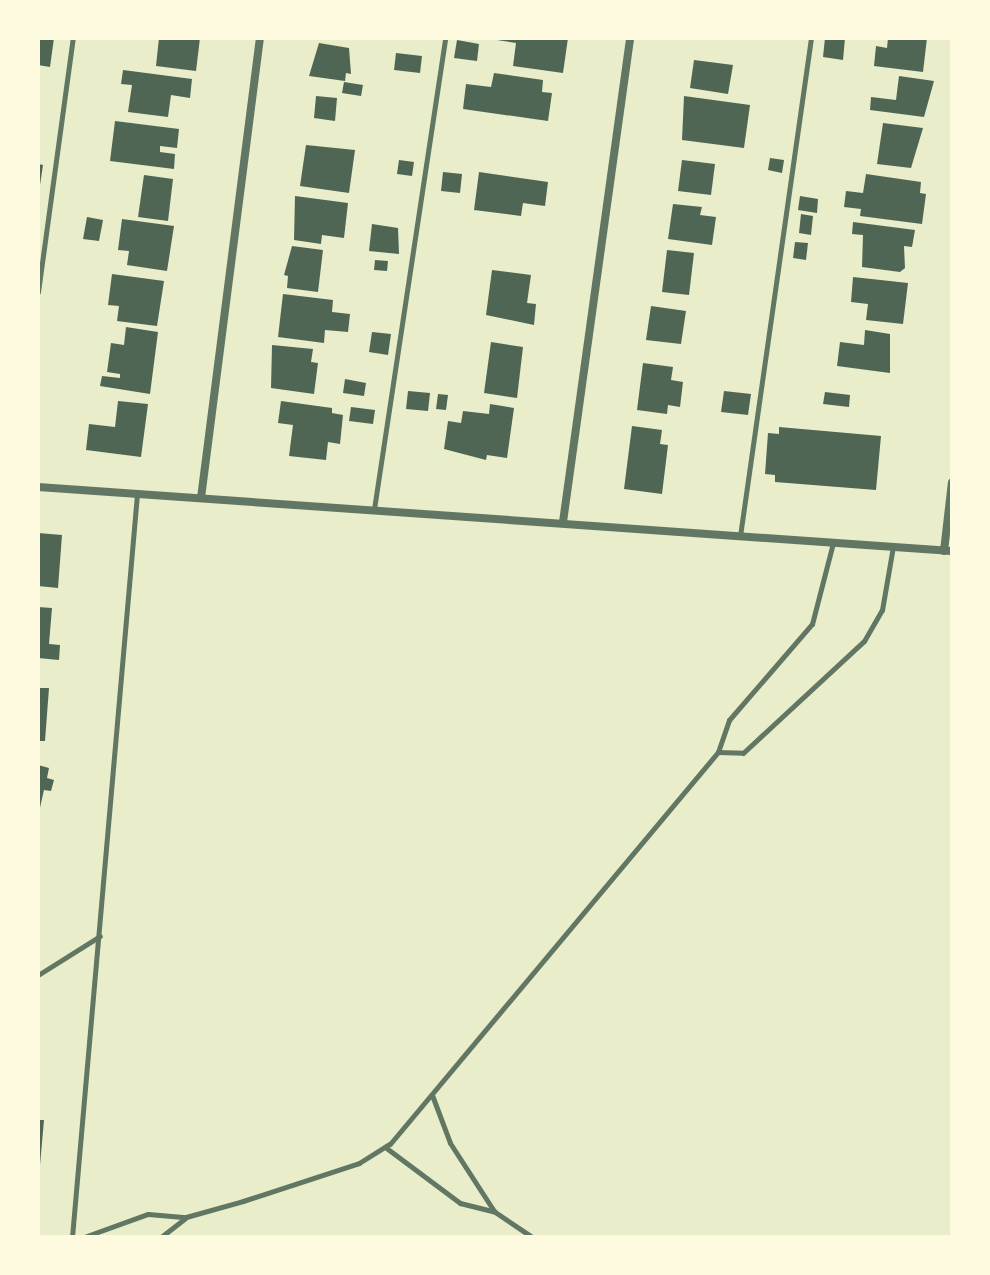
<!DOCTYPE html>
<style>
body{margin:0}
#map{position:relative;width:990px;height:1275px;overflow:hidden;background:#e9edc9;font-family:Signika,sans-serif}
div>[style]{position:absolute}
.building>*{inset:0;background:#4f6655}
.service>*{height:5px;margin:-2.5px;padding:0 2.5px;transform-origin:2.5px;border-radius:2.5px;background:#617663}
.minor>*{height:8px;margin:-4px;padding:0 4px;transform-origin:4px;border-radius:4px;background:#617663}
span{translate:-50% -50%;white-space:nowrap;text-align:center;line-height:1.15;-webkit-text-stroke:6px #fefae0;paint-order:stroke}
.frame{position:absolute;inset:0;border:40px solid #fefae0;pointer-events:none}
</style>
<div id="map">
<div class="building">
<div style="clip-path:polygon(38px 38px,54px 38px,50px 67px,38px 65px)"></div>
<div style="clip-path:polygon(159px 38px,200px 38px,196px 71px,156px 66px)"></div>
<div style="clip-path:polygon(568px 38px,563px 73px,513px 66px,516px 43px,497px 40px)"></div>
<div style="clip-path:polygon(825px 38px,845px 38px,843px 60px,823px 57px)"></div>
<div style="clip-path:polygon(888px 38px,927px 38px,923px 72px,874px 66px,876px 46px,887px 48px)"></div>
<div style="clip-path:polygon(457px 40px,479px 44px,477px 61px,454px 58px)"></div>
<div style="clip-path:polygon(319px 43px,349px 48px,351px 74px,346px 73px,345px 81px,309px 76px)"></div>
<div style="clip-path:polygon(396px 53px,422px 56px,420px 73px,394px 70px)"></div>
<div style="clip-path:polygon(694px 60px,733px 65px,728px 94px,690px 88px)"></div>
<div style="clip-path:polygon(123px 70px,192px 79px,190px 98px,171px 95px,168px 117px,128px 112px,132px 85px,121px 84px)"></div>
<div style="clip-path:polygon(494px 73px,543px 80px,542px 92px,552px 93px,548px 121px,463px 109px,466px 84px,491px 87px)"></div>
<div style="clip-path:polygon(899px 76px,934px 81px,924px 117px,870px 110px,871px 97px,896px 100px)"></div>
<div style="clip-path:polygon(344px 82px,363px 85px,361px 96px,342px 93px)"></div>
<div style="clip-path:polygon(316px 96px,337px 98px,335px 121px,314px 118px)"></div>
<div style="clip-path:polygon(684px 96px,750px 105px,744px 148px,682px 140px)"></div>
<div style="clip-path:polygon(115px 121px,179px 129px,177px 148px,160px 146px,160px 152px,175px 154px,174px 169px,110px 161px)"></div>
<div style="clip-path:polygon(883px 123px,923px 128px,911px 168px,877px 164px)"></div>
<div style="clip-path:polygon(306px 145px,355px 150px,349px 193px,300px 186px)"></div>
<div style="clip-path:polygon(770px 158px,784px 160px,782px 173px,768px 170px)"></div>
<div style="clip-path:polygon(399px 160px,414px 162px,412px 176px,397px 174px)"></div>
<div style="clip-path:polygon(682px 160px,715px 164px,711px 195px,678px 191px)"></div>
<div style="clip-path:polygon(38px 164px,43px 165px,40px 185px,38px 184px)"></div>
<div style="clip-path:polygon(443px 172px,462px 174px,460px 193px,441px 191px)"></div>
<div style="clip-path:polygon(479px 172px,548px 182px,545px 206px,523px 203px,521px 216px,474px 210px)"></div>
<div style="clip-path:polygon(866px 174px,921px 182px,920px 193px,926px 194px,922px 224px,860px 216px,861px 209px,844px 207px,846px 191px,863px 193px)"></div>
<div style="clip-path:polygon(144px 175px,173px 179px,168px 221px,138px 217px)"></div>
<div style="clip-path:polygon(295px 196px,348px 203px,344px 238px,322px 235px,321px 244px,294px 240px)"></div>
<div style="clip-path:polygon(800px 196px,818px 199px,817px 213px,798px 210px)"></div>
<div style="clip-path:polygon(673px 204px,702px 207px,700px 215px,716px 217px,712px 245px,668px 239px)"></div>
<div style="clip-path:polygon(801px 214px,813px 216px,811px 235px,799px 233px)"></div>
<div style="clip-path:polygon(87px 217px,103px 220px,99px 241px,83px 239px)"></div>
<div style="clip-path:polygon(122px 219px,174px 226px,167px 271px,127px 265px,129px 251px,118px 250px)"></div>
<div style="clip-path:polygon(853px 222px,915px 230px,912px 247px,904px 246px,905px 268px,900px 272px,862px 267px,863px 235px,852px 234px)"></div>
<div style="clip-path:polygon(372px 224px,398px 228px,399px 254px,369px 251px)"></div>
<div style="clip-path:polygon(795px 242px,808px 243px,806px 260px,793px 258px)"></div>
<div style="clip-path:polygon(292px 246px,323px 250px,318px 292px,287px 288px,288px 276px,284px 275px)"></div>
<div style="clip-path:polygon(667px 250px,694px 253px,689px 295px,662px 292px)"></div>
<div style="clip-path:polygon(375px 260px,388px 261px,387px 271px,374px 270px)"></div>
<div style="clip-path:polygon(492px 270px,531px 275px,527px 303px,536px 304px,534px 325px,486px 315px)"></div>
<div style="clip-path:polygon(112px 274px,164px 281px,157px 326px,117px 321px,119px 306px,108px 305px)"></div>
<div style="clip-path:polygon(853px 277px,908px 283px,903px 324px,866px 320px,868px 304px,851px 302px)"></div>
<div style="clip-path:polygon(283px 294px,333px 300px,332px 312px,350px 314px,348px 332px,325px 330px,324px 343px,278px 337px)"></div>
<div style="clip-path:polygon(651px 306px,686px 311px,681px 344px,646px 340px)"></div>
<div style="clip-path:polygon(126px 327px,158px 332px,150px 394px,100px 386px,102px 376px,120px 378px,120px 374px,107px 372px,111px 343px,124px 345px)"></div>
<div style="clip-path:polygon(865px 330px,890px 334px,890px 373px,837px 366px,840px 342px,864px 345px)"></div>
<div style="clip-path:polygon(372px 332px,391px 334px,388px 355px,369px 352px)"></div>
<div style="clip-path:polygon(491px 342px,523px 347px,517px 398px,484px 393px)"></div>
<div style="clip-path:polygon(272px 345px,313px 349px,311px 362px,318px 363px,314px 394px,271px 388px)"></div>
<div style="clip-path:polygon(643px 363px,673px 367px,671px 380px,683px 382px,680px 407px,668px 405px,667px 414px,637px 410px)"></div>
<div style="clip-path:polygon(345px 379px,366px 383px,364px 396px,343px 393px)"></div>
<div style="clip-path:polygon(408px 391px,430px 393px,428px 411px,406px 409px)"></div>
<div style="clip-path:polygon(724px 391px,751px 394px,748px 415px,721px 412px)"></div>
<div style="clip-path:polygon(825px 392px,850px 395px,849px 407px,823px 404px)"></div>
<div style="clip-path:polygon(438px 394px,448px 395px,446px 410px,436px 409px)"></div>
<div style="clip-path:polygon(118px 401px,148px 404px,141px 457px,86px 450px,89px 424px,115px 427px)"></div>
<div style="clip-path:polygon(281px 401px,332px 408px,332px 413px,343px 415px,340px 444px,328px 442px,326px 460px,289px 456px,293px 425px,278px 423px)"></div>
<div style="clip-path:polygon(490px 404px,514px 408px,507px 458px,487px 455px,486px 460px,444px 449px,448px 421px,461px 423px,463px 411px,489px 414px)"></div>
<div style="clip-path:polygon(351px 407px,375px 410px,373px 424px,349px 421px)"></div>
<div style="clip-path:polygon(632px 426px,662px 430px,660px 444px,668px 445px,662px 494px,624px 489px)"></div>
<div style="clip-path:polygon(779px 427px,881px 436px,876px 490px,775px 482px,775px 475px,765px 474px,768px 433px,779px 434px)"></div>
<div style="clip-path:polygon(38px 533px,62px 535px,58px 588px,38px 586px)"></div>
<div style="clip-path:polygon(38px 607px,52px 608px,49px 644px,60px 645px,59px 660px,38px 658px)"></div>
<div style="clip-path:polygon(38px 688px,49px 688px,45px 741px,38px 741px)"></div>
<div style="clip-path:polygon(38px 765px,49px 768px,47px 778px,54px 780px,51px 791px,44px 790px,39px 812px)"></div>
<div style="clip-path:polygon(38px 1120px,44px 1120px,40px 1165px,38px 1165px)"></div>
</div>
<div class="service">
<div style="left:38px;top:292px;width:256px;rotate:-82.2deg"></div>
<div style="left:374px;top:509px;width:476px;rotate:-81.4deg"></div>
<div style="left:740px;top:536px;width:503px;rotate:-81.89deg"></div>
<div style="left:718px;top:752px;width:25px;rotate:2deg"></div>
<div style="left:743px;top:753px;width:165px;rotate:-42.8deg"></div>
<div style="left:864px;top:641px;width:36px;rotate:-60deg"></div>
<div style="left:882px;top:610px;width:65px;rotate:-80.2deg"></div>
<div style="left:38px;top:975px;width:73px;rotate:-32.2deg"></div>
<div style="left:432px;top:1095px;width:51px;rotate:69.4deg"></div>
<div style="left:450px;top:1143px;width:81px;rotate:57.1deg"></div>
<div style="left:385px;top:1147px;width:94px;rotate:36.7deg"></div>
<div style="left:460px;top:1203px;width:36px;rotate:14deg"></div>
<div style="left:495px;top:1212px;width:45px;rotate:34deg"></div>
<div style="left:72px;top:1237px;width:746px;rotate:-85deg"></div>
<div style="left:84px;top:1237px;width:68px;rotate:-19.8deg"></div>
<div style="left:148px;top:1214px;width:38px;rotate:5deg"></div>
<div style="left:186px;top:1217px;width:59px;rotate:-15.7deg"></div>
<div style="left:243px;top:1201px;width:122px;rotate:-18.1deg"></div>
<div style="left:359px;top:1163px;width:36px;rotate:-32deg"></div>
<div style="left:390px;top:1144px;width:511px;rotate:-50.08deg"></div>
<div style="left:718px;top:752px;width:34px;rotate:-71deg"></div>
<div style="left:729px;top:720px;width:127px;rotate:-49.2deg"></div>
<div style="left:812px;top:624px;width:84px;rotate:-75.5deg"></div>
<div style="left:161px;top:1237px;width:31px;rotate:-38deg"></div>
</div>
<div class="minor">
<div style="left:38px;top:487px;width:916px;rotate:4.01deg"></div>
<div style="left:201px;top:498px;width:464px;rotate:-82.7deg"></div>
<div style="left:563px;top:522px;width:489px;rotate:-82.1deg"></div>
<div style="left:944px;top:551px;width:69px;rotate:-83.4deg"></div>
</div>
<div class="frame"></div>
</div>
